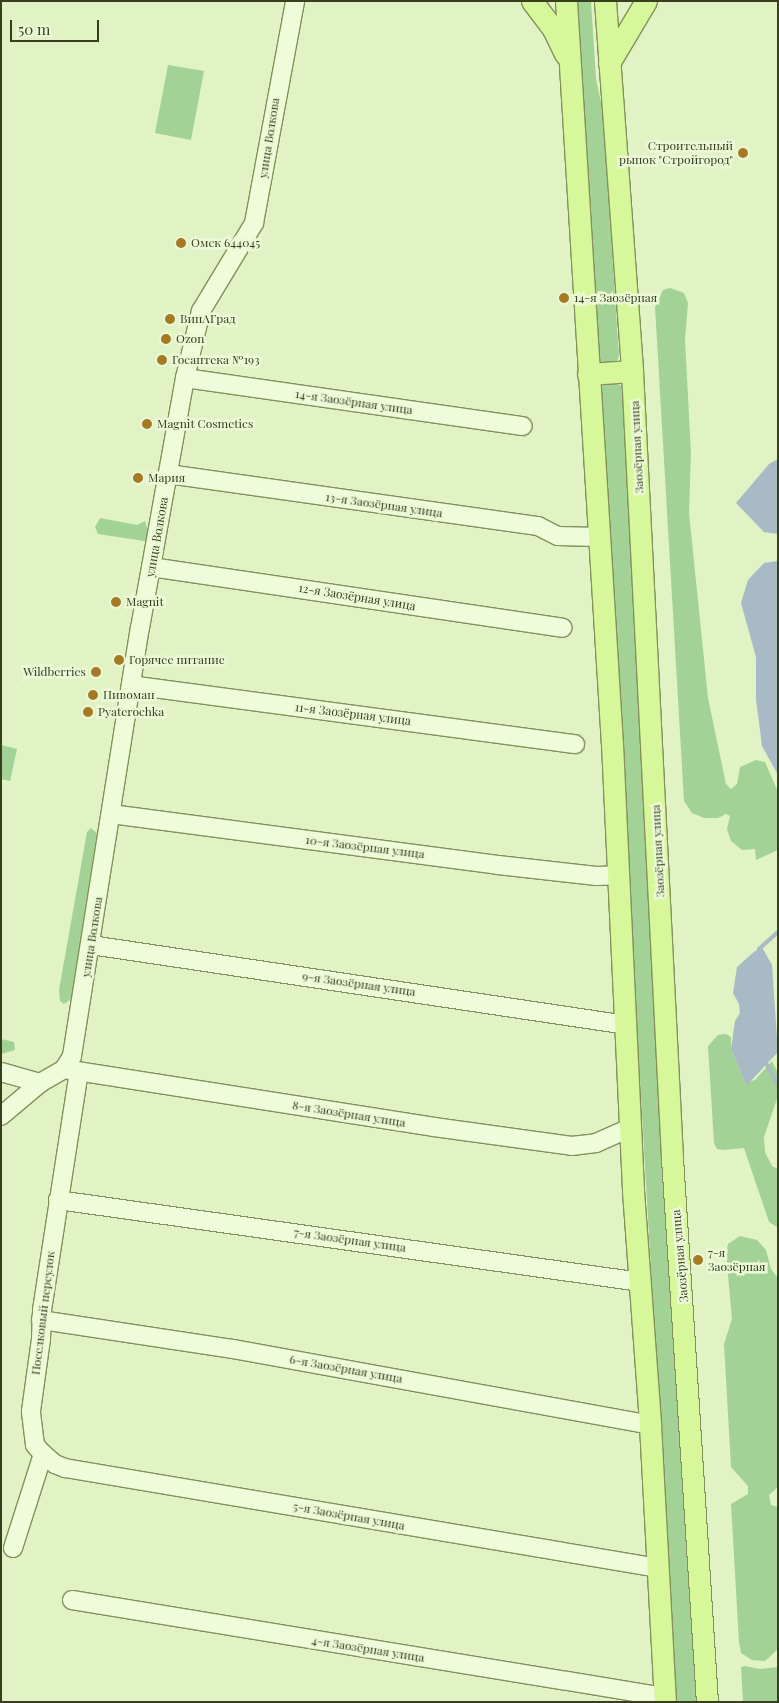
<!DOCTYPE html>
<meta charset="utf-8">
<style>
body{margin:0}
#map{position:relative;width:779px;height:1703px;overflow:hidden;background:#e1f2c5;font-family:"Playfair Display",serif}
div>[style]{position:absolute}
.green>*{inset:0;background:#a3d297}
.water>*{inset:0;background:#a7bac5}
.stream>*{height:4px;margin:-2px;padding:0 2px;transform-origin:2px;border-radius:2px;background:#a7bac5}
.roads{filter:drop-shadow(1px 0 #849059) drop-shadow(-1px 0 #849059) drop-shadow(0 1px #849059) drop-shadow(0 -1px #849059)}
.minor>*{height:18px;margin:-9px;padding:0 9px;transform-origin:9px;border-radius:9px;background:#effcda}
.major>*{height:21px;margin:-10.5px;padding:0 10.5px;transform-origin:10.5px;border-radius:10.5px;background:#d6f89a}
.dots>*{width:14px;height:14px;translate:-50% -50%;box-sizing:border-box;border:2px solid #ebf9d6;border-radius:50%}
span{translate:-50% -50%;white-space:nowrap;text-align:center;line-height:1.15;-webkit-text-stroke:5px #ebf9d6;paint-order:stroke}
.street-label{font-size:12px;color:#393e1e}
.poi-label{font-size:12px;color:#393e1e}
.right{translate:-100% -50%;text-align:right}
.left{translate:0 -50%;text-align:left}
.frame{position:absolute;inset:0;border:2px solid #393e1e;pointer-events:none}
.scale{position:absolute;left:10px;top:20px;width:89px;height:22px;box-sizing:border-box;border:2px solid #393e1e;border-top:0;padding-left:6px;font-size:15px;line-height:18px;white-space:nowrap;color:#393e1e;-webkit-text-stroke:4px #ebf9d6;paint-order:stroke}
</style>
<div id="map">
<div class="green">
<div style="clip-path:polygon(575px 1px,591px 1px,596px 79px,603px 112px,619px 357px,616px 362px,603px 364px,599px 360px)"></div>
<div style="clip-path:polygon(168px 65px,204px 71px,191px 140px,155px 133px)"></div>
<div style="clip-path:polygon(670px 288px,684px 293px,688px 303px,685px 340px,691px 453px,689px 513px,708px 698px,726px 784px,731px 789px,737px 784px,740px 767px,756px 760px,765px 762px,778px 792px,778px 850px,756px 860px,755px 849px,742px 850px,731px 841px,727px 829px,730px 816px,726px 814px,718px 818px,704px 818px,692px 813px,684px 801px,655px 307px,663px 290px)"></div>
<div style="clip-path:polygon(606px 381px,617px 382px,622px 387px,697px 1702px,676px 1702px,600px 389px)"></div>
<div style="clip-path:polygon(100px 518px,137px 525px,145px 521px,150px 537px,144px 541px,98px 534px,95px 527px)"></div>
<div style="clip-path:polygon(1px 745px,17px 749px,10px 781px,1px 779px)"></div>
<div style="clip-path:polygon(91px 828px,97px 833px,71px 999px,64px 1004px,60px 1001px,59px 990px,87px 832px)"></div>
<div style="clip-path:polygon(726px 1034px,731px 1037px,731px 1049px,745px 1083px,755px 1080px,772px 1061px,777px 1071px,777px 1099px,764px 1137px,765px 1152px,772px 1166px,778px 1169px,777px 1227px,769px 1222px,744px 1148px,724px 1150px,717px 1149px,714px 1143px,708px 1046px,718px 1035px)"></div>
<div style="clip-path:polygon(1px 1039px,14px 1042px,15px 1050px,1px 1054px)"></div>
<div style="clip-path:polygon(740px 1236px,757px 1240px,766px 1250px,771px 1269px,778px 1278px,778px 1487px,769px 1495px,771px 1505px,778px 1507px,778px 1649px,765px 1661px,752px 1660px,741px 1653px,739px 1642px,731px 1504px,748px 1494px,748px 1486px,731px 1467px,724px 1344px,732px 1319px,726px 1253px,728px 1244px)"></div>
<div style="clip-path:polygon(745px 1666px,760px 1669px,778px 1667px,778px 1702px,743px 1702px,741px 1667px)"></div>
</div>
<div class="water">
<div style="clip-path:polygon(778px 459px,778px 534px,764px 532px,736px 503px,769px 464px)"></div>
<div style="clip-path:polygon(778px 561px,778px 775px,762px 746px,756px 699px,756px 657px,741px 603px,748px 580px,764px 563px)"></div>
<div style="clip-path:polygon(763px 949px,772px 965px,778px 1052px,748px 1084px,745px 1083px,731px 1049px,735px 1021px,740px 1013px,739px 1004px,733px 993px,737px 967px,755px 951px)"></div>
</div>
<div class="stream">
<div style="left:759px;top:954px;width:5px;rotate:-90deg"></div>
<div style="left:759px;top:949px;width:25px;rotate:-42deg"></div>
<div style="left:766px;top:1063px;width:26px;rotate:62deg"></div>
</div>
<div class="roads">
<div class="minor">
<div style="left:185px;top:378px;width:341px;rotate:8.1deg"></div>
<div style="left:168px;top:474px;width:374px;rotate:8deg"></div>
<div style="left:538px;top:526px;width:22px;rotate:27deg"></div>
<div style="left:558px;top:536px;width:40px;rotate:1.4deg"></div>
<div style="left:151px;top:567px;width:416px;rotate:8.4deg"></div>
<div style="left:131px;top:685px;width:448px;rotate:7.6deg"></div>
<div style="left:111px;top:814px;width:390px;rotate:7.5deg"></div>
<div style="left:498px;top:865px;width:99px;rotate:6.4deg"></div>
<div style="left:596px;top:876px;width:23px;rotate:-2deg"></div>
<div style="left:91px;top:945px;width:542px;rotate:8.49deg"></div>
<div style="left:64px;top:1069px;width:375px;rotate:8.9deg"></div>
<div style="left:434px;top:1127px;width:139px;rotate:7.8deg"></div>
<div style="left:572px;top:1146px;width:24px;rotate:-7deg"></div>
<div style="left:596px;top:1143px;width:39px;rotate:-24deg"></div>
<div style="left:1px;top:1072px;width:41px;rotate:15.8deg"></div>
<div style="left:1px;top:1116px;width:51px;rotate:-40.2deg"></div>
<div style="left:40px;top:1083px;width:28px;rotate:-30deg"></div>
<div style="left:64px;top:1069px;width:15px;rotate:-58deg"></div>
<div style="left:72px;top:1056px;width:433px;rotate:-81deg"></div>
<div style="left:140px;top:628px;width:254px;rotate:-79.8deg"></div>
<div style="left:185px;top:378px;width:69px;rotate:-76.6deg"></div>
<div style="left:201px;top:311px;width:103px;rotate:-58.9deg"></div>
<div style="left:254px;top:223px;width:226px;rotate:-79.5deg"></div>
<div style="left:58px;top:1200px;width:589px;rotate:8.01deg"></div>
<div style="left:41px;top:1320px;width:194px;rotate:8.6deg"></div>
<div style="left:233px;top:1349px;width:424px;rotate:10.3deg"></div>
<div style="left:43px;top:1454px;width:16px;rotate:40deg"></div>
<div style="left:55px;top:1464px;width:11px;rotate:22deg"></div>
<div style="left:65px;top:1468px;width:601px;rotate:9.57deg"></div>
<div style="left:13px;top:1548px;width:99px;rotate:-72.3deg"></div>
<div style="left:43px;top:1454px;width:12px;rotate:-132deg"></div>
<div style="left:35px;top:1445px;width:34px;rotate:-97deg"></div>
<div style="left:31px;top:1411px;width:73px;rotate:-82.1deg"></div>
<div style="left:41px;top:1339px;width:29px;rotate:-88deg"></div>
<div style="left:42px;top:1310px;width:241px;rotate:-81.2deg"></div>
<div style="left:72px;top:1600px;width:601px;rotate:9.29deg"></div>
</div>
<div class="major">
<div style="left:532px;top:1px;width:35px;rotate:53deg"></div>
<div style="left:553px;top:29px;width:28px;rotate:64deg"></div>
<div style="left:566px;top:1px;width:744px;rotate:86.46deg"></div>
<div style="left:612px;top:744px;width:447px;rotate:87.3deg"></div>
<div style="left:633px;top:1191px;width:235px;rotate:85.8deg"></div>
<div style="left:650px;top:1425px;width:277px;rotate:86.9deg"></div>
<div style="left:605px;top:1px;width:371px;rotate:85.8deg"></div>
<div style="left:632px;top:371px;width:788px;rotate:87.09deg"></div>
<div style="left:672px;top:1158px;width:545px;rotate:86.32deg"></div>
<div style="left:609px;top:63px;width:72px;rotate:-59.2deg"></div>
<div style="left:588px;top:374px;width:44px;rotate:-3.9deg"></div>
</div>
</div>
<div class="dots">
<div style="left:743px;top:153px;background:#a57a23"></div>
<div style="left:181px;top:243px;background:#a57a23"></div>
<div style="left:564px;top:298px;background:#a57a23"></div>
<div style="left:170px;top:319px;background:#a57a23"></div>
<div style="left:166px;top:339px;background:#a57a23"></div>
<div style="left:162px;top:360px;background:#a57a23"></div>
<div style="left:147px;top:424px;background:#a57a23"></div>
<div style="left:138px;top:478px;background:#a57a23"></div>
<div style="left:116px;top:602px;background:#a57a23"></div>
<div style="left:119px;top:660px;background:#a57a23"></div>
<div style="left:96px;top:672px;background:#a57a23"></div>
<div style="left:93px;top:695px;background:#a57a23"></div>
<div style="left:88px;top:712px;background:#a57a23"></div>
<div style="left:698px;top:1260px;background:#a57a23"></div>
</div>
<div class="street-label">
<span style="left:269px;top:138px;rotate:-81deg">улица Волкова</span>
<span style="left:354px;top:402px;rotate:8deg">14-я Заозёрная улица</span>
<span style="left:637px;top:447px;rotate:-93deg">Заозёрная улица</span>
<span style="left:384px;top:505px;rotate:8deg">13-я Заозёрная улица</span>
<span style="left:157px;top:537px;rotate:-80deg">улица Волкова</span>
<span style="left:357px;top:597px;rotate:9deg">12-я Заозёрная улица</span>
<span style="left:353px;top:714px;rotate:7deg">11-я Заозёрная улица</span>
<span style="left:365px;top:847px;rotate:7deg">10-я Заозёрная улица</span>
<span style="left:658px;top:851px;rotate:-93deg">Заозёрная улица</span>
<span style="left:92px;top:937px;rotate:-81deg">улица Волкова</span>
<span style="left:359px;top:984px;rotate:8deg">9-я Заозёрная улица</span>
<span style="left:349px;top:1114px;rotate:9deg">8-я Заозёрная улица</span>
<span style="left:350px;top:1240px;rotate:8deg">7-я Заозёрная улица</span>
<span style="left:680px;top:1256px;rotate:-95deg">Заозёрная улица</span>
<span style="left:43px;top:1313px;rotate:-83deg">Поселковый переулок</span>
<span style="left:346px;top:1369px;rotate:10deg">6-я Заозёрная улица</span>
<span style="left:349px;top:1516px;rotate:10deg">5-я Заозёрная улица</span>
<span style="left:368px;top:1649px;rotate:9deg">4-я Заозёрная улица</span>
</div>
<div class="poi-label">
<span class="right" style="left:733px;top:153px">Строительный<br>рынок "Стройгород"</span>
<span class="left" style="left:191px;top:243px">Омск 644045</span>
<span class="left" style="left:574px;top:298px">14-я Заозёрная</span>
<span class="left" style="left:180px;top:319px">ВинАГрад</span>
<span class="left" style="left:176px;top:339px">Ozon</span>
<span class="left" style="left:172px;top:360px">Госаптека №193</span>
<span class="left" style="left:157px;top:424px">Magnit Cosmetics</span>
<span class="left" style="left:148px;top:478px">Мария</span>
<span class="left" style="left:126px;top:602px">Magnit</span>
<span class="left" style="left:129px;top:660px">Горячее питание</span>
<span class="right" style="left:86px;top:672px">Wildberries</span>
<span class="left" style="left:103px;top:695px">Пивоман</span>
<span class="left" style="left:98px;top:712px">Pyaterochka</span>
<span class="left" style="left:708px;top:1260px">7-я<br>Заозёрная</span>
</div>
<div class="frame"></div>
<div class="scale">50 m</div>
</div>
